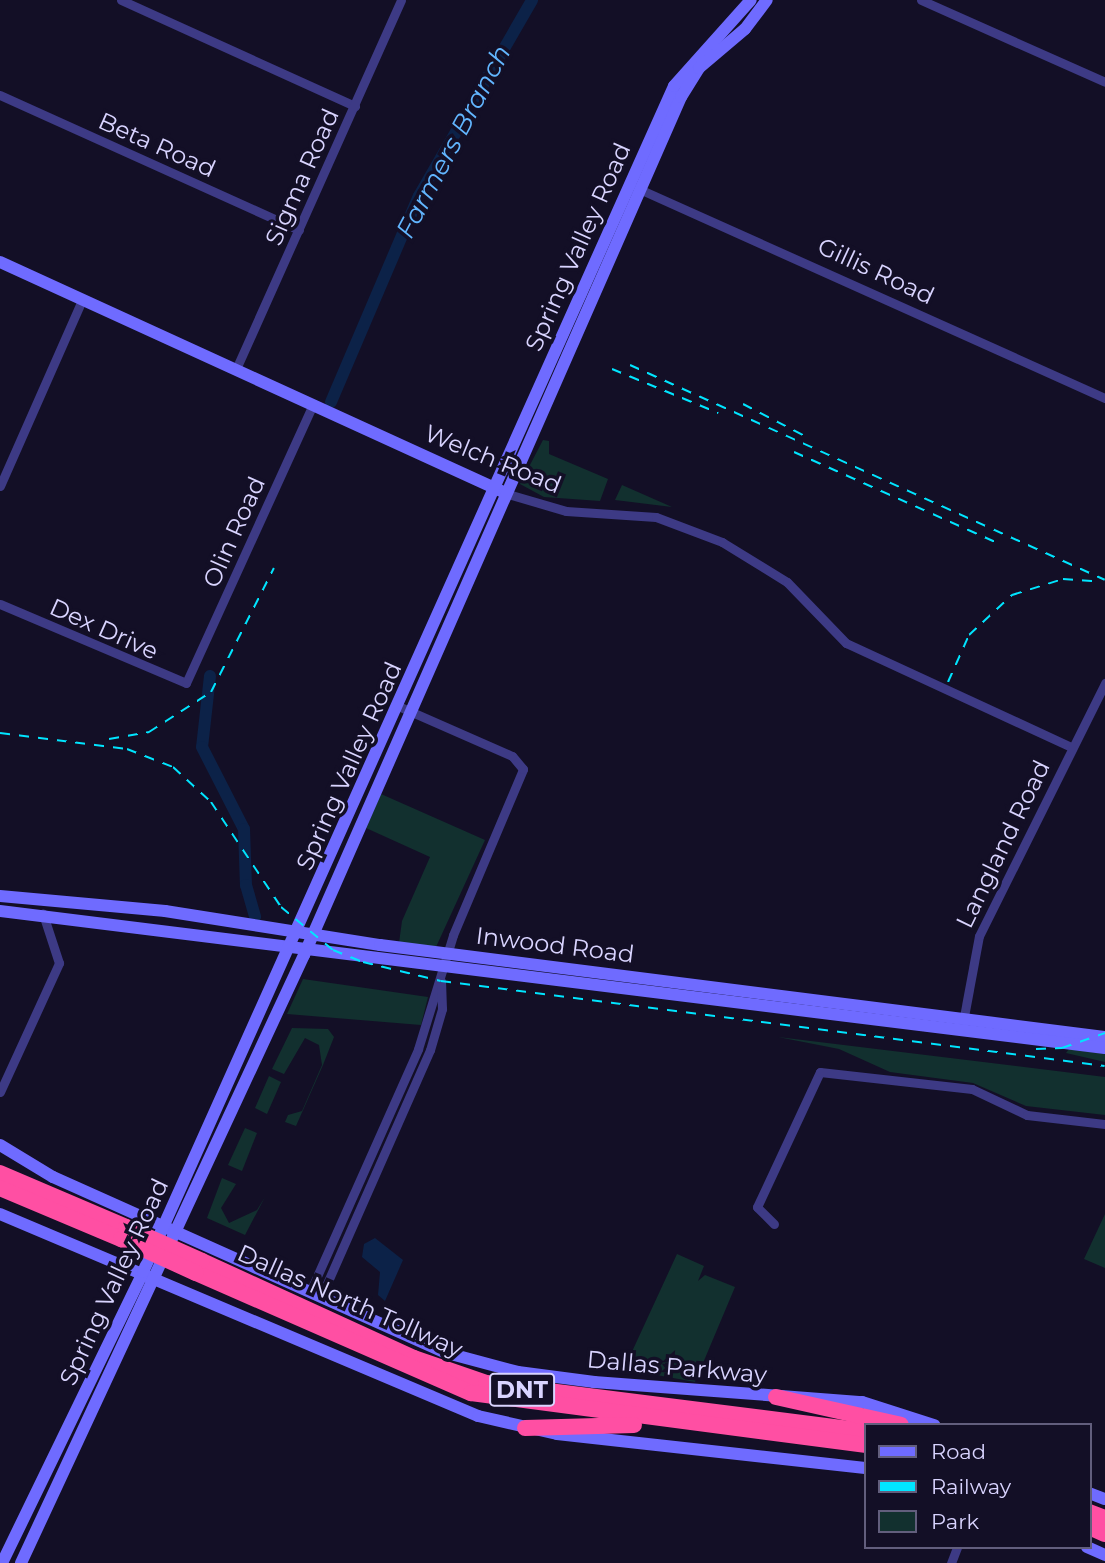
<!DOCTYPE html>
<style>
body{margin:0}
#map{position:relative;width:1105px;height:1563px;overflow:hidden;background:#130f26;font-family:Montserrat,sans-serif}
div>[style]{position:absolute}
.green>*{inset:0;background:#12302f}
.water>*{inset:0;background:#0c2248}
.river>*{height:12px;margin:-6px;padding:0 6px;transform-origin:6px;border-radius:6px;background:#0c2248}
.street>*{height:9px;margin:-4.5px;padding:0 4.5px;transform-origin:4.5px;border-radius:4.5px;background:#3d3a85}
.secondary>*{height:12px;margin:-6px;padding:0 6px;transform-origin:6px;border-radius:6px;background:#6f6bff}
.highway>*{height:16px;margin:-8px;padding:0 8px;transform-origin:8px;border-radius:8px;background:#ff4fa3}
.rail>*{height:2px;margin-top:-1px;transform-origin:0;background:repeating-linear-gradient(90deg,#00e5ff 0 10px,transparent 0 19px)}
.highway-bridge>*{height:16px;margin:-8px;padding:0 8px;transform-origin:8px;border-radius:8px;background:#ff4fa3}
span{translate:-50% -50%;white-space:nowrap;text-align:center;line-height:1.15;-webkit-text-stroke:7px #130f26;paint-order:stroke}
.shield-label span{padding:2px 5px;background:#130f26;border:2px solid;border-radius:5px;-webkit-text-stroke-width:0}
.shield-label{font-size:23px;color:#d9d4ff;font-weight:700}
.street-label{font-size:24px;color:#d9d4ff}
.water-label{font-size:26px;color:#62b6ff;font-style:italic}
.legend{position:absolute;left:864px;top:1423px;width:228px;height:126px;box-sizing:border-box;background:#130f26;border:2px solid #625e7d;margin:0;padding:9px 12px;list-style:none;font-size:21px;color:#d9d4ff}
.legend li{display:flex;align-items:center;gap:14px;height:35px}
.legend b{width:35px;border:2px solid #625e7d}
</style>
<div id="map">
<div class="green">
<div style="clip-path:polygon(543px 440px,549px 441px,549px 454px,608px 479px,600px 501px,544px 497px,520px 484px)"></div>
<div style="clip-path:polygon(622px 485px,672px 507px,615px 500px)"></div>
<div style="clip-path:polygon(381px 794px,485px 840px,436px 947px,399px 943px,402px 921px,430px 857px,366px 828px)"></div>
<div style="clip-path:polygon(303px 979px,428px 997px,421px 1025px,287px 1014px)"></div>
<div style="clip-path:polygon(292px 1028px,328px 1029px,334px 1037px,323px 1065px,296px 1126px,285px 1122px,288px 1115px,302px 1111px,322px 1065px,319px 1045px,305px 1038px,284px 1074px,272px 1069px)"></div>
<div style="clip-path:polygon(778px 1037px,1105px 1077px,1105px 1115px,1026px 1106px,973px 1083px,890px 1072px,839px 1049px)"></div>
<div style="clip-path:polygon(1069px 1049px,1105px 1054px,1105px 1062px,1066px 1053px)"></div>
<div style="clip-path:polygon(269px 1076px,281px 1082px,267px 1114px,255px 1108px)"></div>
<div style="clip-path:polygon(245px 1128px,257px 1133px,242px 1171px,228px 1165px)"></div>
<div style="clip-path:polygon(222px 1178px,236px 1184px,221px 1208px,229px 1223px,257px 1210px,265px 1197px,245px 1235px,207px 1218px)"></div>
<div style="clip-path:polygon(1105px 1214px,1105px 1268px,1084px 1259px)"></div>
<div style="clip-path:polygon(677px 1254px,704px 1266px,698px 1281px,705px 1275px,735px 1287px,695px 1382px,624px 1369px)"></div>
</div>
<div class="water">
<div style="clip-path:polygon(375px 1238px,403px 1260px,385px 1301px,378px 1295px,380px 1272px,362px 1257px,364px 1244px)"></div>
</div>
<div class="river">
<div style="left:331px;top:402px;width:224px;rotate:-66.9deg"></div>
<div style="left:419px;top:196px;width:226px;rotate:-60deg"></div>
<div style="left:210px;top:676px;width:71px;rotate:96.4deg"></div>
<div style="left:202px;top:747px;width:92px;rotate:62.9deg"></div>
<div style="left:244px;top:829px;width:56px;rotate:88deg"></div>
<div style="left:246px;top:885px;width:33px;rotate:74deg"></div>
</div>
<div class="street">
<div style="left:121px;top:0;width:257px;rotate:24.4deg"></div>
<div style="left:921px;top:0;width:201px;rotate:24deg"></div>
<div style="left:0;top:95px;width:328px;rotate:24.3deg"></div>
<div style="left:637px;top:188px;width:513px;rotate:24.17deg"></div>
<div style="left:236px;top:369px;width:404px;rotate:-65.9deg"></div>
<div style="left:0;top:486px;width:203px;rotate:-66.2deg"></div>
<div style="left:508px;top:494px;width:60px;rotate:16.3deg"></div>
<div style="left:566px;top:511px;width:90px;rotate:3.8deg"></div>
<div style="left:656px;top:517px;width:71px;rotate:20.7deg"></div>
<div style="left:722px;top:542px;width:76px;rotate:31.6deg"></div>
<div style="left:787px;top:582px;width:85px;rotate:46deg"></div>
<div style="left:846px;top:643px;width:248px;rotate:24.8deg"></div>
<div style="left:0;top:604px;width:202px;rotate:23deg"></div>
<div style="left:186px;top:683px;width:307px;rotate:-65.5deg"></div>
<div style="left:963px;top:1022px;width:87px;rotate:-79.5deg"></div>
<div style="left:979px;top:936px;width:283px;rotate:-63.5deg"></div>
<div style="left:0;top:1092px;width:142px;rotate:-65.4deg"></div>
<div style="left:59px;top:963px;width:52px;rotate:-108.1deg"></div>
<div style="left:774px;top:1224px;width:24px;rotate:-135deg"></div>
<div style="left:757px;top:1207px;width:149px;rotate:-65deg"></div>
<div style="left:820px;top:1072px;width:153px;rotate:6.4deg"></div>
<div style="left:972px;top:1089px;width:61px;rotate:25.3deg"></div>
<div style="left:1027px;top:1115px;width:79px;rotate:6.6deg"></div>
<div style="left:310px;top:1292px;width:266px;rotate:-66deg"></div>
<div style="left:418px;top:1049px;width:119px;rotate:-72.9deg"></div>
<div style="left:453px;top:935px;width:180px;rotate:-67.1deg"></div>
<div style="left:523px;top:769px;width:17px;rotate:-130deg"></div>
<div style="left:512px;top:756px;width:124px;rotate:-156.3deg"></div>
<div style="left:321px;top:1297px;width:270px;rotate:-66.2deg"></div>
<div style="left:430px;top:1050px;width:43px;rotate:-73.7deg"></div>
<div style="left:442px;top:1009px;width:28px;rotate:-92deg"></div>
<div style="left:951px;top:1563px;width:17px;rotate:-69deg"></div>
</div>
<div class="secondary">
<div style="left:0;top:262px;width:551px;rotate:24.56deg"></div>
<div style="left:0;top:896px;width:166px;rotate:5.2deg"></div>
<div style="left:165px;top:911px;width:218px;rotate:9deg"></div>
<div style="left:380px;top:945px;width:731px;rotate:7.23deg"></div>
<div style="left:0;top:911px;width:1113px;rotate:7.07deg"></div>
<div style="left:0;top:1145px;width:62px;rotate:31.1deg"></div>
<div style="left:53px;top:1177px;width:432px;rotate:24.1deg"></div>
<div style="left:447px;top:1353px;width:73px;rotate:15deg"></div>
<div style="left:518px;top:1372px;width:77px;rotate:7.5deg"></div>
<div style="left:594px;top:1382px;width:269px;rotate:4.3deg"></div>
<div style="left:862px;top:1402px;width:76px;rotate:17.7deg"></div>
<div style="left:0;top:1214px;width:519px;rotate:22.91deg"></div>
<div style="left:478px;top:1416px;width:81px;rotate:12.8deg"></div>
<div style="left:557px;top:1434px;width:310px;rotate:6.3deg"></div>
<div style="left:1089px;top:1493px;width:17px;rotate:21deg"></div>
<div style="left:1087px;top:1547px;width:20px;rotate:24deg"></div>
<div style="left:2px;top:1563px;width:323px;rotate:-64.1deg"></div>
<div style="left:143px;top:1272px;width:1299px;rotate:-65.88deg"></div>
<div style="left:674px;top:86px;width:115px;rotate:-48.2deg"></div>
<div style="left:21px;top:1563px;width:671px;rotate:-65.04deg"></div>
<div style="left:304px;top:955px;width:937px;rotate:-66.28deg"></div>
<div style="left:681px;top:97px;width:34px;rotate:-58deg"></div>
<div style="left:699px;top:68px;width:60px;rotate:-40.3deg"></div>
<div style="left:745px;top:29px;width:36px;rotate:-53deg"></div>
</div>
<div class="highway">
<div style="left:0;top:1173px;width:137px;rotate:23.2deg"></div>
<div style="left:0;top:1188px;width:131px;rotate:22.9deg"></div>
<div style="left:202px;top:1261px;width:233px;rotate:24.6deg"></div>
<div style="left:414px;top:1358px;width:76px;rotate:19.1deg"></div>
<div style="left:486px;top:1383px;width:382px;rotate:7.2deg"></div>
<div style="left:196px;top:1273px;width:300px;rotate:23.6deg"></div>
<div style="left:471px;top:1393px;width:397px;rotate:7.5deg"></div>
<div style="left:776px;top:1397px;width:128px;rotate:12.6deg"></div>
<div style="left:525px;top:1428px;width:109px;rotate:-1.6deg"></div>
<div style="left:1089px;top:1512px;width:17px;rotate:21deg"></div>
<div style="left:1089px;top:1527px;width:17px;rotate:24deg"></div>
</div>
<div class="rail">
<div style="left:630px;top:365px;width:521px;rotate:24.35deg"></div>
<div style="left:612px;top:369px;width:115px;rotate:22.5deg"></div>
<div style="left:743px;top:404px;width:72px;rotate:27.3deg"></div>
<div style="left:794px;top:452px;width:226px;rotate:24.1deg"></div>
<div style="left:948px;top:682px;width:51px;rotate:-65.9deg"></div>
<div style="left:969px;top:635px;width:59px;rotate:-42.9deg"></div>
<div style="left:1012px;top:595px;width:53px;rotate:-17.4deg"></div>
<div style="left:1063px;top:579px;width:32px;rotate:4deg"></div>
<div style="left:0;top:733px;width:128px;rotate:7.2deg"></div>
<div style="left:127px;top:749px;width:49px;rotate:21.4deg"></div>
<div style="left:173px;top:767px;width:52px;rotate:42.6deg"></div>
<div style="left:211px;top:802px;width:126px;rotate:56.3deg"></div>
<div style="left:281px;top:907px;width:67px;rotate:39.6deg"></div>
<div style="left:333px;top:950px;width:32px;rotate:22deg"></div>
<div style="left:363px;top:962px;width:80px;rotate:13.7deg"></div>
<div style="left:441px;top:981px;width:669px;rotate:7.29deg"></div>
<div style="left:109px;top:739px;width:41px;rotate:-9.9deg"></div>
<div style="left:149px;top:732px;width:74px;rotate:-32.8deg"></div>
<div style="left:211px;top:692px;width:139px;rotate:-63.1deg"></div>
<div style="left:1036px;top:1049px;width:26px;rotate:-2deg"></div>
<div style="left:1062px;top:1048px;width:46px;rotate:-19.2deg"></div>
</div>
<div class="highway-bridge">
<div style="left:126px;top:1227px;width:83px;rotate:24.1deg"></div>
<div style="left:121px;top:1239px;width:82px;rotate:24.4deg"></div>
</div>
<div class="shield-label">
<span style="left:522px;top:1390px">DNT</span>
</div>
<div class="street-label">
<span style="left:157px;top:145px;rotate:24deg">Beta Road</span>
<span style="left:302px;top:177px;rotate:-66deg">Sigma Road</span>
<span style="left:578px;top:247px;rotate:-66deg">Spring Valley Road</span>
<span style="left:876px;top:271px;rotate:25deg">Gillis Road</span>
<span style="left:493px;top:459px;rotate:22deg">Welch Road</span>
<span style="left:234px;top:532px;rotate:-66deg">Olin Road</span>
<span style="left:104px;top:629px;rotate:24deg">Dex Drive</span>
<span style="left:349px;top:766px;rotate:-66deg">Spring Valley Road</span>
<span style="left:1003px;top:844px;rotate:-64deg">Langland Road</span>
<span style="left:555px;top:945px;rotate:7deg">Inwood Road</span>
<span style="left:114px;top:1282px;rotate:-65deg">Spring Valley Road</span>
<span style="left:350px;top:1301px;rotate:24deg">Dallas North Tollway</span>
<span style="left:677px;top:1367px;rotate:5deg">Dallas Parkway</span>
</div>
<div class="water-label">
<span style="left:454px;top:142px;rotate:-62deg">Farmers Branch</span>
</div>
<ul class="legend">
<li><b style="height:9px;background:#6f6bff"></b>Road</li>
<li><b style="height:9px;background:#00e5ff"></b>Railway</li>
<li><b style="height:19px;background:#12302f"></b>Park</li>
</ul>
</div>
